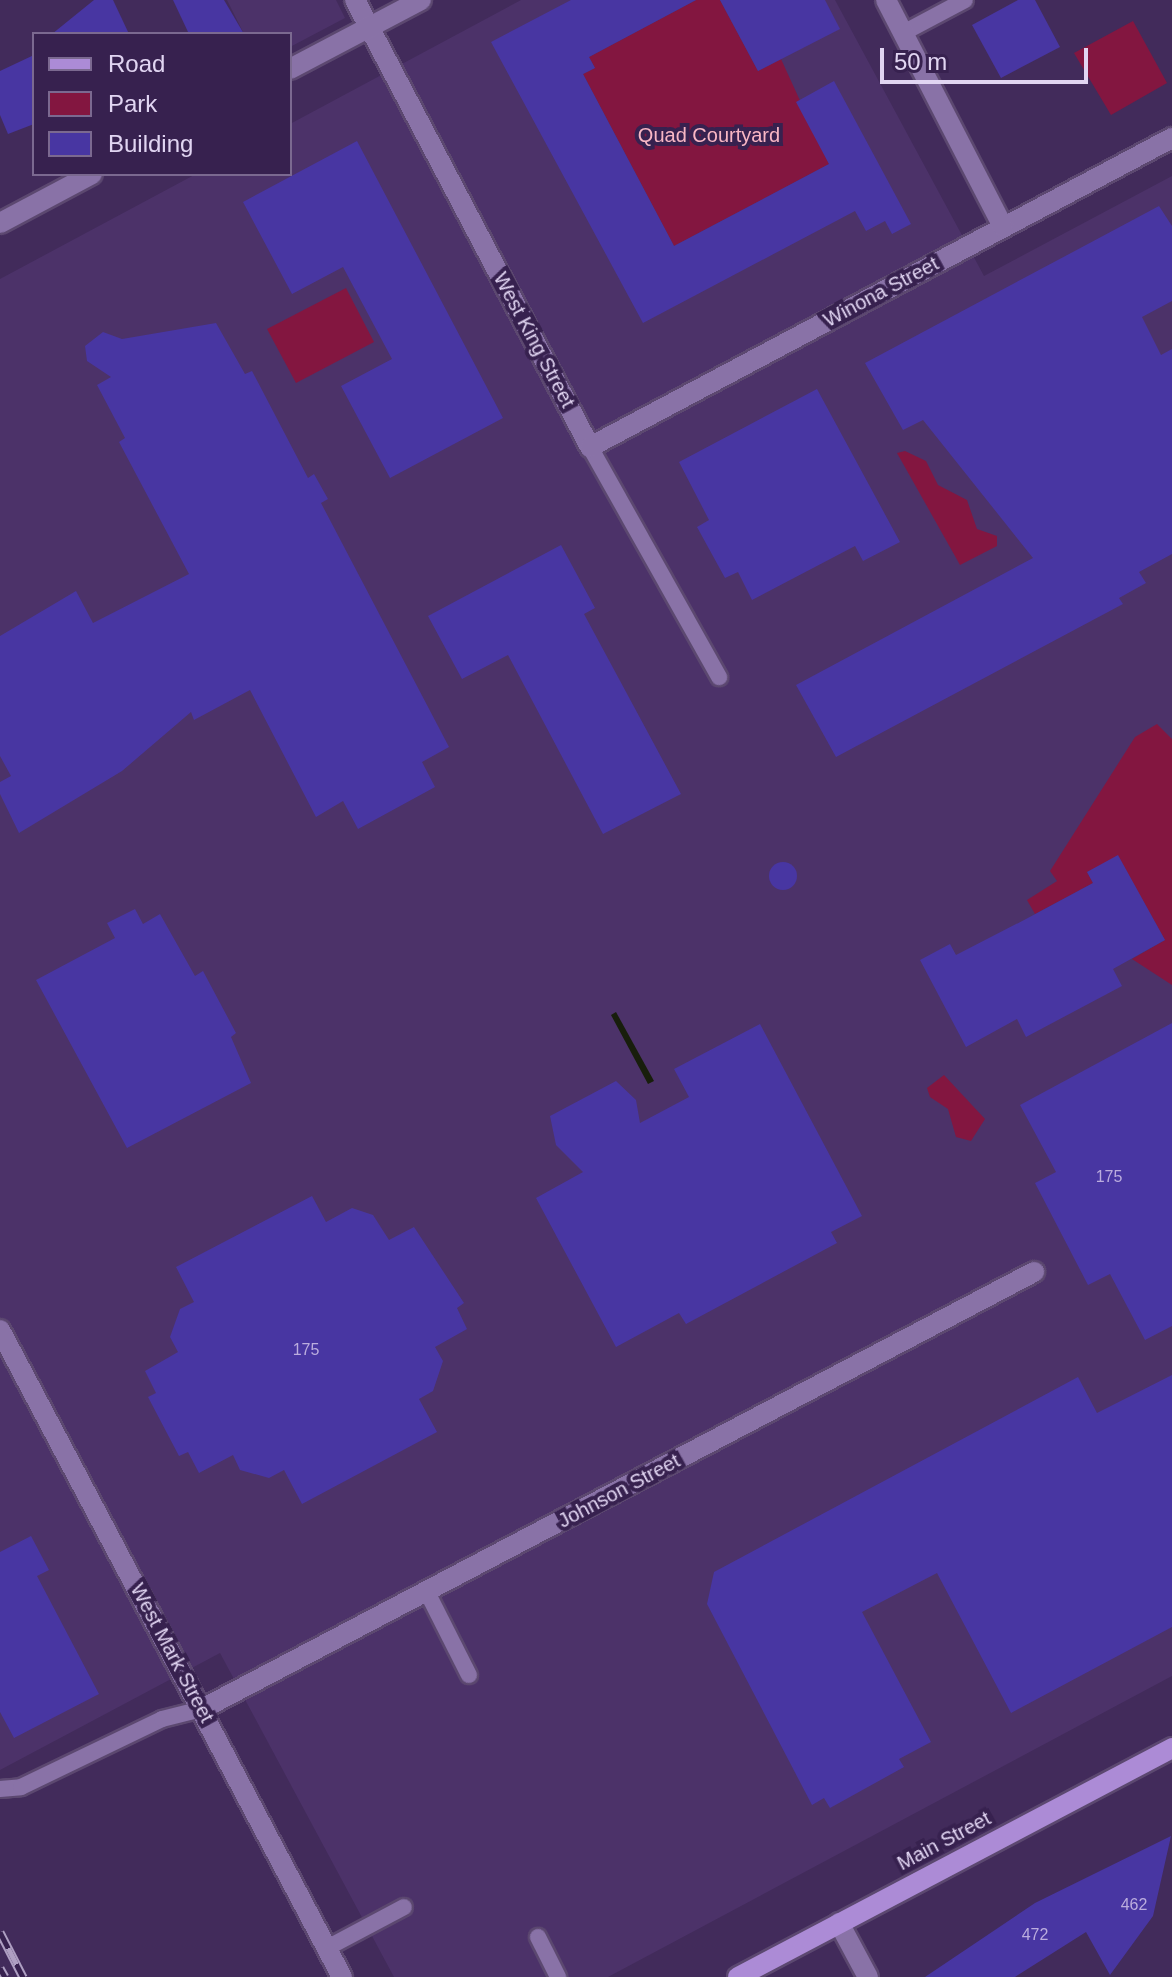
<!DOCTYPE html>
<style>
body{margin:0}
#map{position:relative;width:1172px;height:1977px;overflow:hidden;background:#422b5b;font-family:Helvetica,sans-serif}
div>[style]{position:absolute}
.built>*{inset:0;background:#4c3269}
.green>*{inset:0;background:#831640}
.water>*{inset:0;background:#181e0c}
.building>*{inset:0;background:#4836a2}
.round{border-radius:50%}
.roads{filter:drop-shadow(2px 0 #5c4870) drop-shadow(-2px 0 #5c4870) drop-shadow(0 2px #5c4870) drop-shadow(0 -2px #5c4870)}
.service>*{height:16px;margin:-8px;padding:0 8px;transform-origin:8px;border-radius:8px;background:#8972a7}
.minor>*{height:20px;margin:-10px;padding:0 10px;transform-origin:10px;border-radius:10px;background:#8972a7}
.secondary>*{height:20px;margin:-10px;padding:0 10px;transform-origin:10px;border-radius:10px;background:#8972a7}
.primary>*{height:20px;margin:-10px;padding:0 10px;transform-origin:10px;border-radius:10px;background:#ac8bd6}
.rail>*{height:9px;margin-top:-4.5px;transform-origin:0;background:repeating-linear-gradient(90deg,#37214f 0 18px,#ae9fc2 0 36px);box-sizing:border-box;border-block:2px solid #ae9fc2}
span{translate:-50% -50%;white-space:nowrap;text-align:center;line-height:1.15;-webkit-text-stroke:8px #37214f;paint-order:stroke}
.number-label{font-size:16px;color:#bbadde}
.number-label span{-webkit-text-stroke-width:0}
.park-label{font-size:20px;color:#f8b6c4}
.street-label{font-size:20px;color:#e1d5f2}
.legend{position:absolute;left:32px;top:32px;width:260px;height:144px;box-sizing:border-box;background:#37214f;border:2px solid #7b6990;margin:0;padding:10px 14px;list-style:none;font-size:24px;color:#e1d5f2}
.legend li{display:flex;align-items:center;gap:16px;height:40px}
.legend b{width:40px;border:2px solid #7b6990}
.scale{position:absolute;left:880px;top:48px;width:208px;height:36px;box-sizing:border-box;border:4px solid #e1d5f2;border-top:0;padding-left:10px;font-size:24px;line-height:28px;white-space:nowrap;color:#e1d5f2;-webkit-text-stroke:6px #37214f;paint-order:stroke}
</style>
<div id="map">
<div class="built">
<div style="clip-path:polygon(227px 0,336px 0,345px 18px,290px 47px,290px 34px,244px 34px)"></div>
<div style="clip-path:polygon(521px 0,835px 0,984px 276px,1172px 176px,1172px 1676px,608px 1977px,394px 1977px,220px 1653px,0 1770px,0 279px,196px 174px,290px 174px,290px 124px)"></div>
</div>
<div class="green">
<div style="clip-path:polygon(696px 0,720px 0,758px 71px,781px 59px,829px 164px,674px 246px,583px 74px,595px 68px,589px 57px)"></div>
<div style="clip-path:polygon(1133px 21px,1167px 83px,1111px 115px,1074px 53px)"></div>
<div style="clip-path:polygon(346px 288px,374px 342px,296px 383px,267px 329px)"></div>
<div style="clip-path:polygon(905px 451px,926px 461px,938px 485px,967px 500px,977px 529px,997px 536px,997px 546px,960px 565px,897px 453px)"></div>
<div style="clip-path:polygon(1157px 724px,1172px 739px,1172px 985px,1132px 959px,1165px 940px,1118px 856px,1087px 872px,1093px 883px,1035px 914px,1027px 900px,1057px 881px,1050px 871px,1135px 737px)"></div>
<div style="clip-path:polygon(944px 1075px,985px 1119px,971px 1141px,956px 1137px,948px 1109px,930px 1097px,927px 1088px)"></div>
</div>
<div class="water">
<div style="clip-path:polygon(616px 1012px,654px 1081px,648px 1084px,611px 1015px)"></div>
</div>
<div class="building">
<div style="clip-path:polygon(94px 0,113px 0,129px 34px,52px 34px)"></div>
<div style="clip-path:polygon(173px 0,224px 0,244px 34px,189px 34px)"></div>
<div style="clip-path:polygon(571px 0,696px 0,589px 57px,595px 68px,583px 74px,674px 246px,829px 164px,796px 102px,834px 81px,911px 224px,892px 234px,885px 221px,866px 231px,855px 211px,643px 323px,491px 42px)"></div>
<div style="clip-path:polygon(720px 0,825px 0,840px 29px,758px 71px)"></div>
<div style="clip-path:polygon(1018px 0,1035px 0,1060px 47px,1001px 78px,972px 25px)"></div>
<div style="clip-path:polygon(34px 55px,34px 124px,8px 134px,0 115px,0 71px)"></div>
<div style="clip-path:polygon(357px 141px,503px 418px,390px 478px,341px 386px,392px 359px,343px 267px,292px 294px,243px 202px)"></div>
<div style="clip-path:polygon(1159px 206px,1172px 226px,1172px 301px,1142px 317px,1161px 355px,1172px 349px,1172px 554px,1139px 572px,1146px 583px,1119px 598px,1123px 604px,836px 757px,796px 685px,1033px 558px,923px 420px,903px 430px,865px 363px)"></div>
<div style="clip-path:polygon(216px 323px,245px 374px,252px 371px,308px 478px,314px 474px,328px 499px,321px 503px,449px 747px,422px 762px,435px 787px,358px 829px,343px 801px,316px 817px,250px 690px,194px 720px,191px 712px,122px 771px,19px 833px,0 794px,0 782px,11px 776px,0 756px,0 636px,76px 591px,93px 623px,189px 574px,119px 442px,125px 438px,97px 385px,111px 377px,87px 361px,85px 346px,103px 332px,122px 339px)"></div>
<div style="clip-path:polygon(817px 389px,900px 542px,863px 561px,855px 546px,752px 600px,738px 572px,725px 578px,697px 527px,709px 520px,679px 462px)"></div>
<div style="clip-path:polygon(561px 545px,595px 608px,584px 614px,681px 794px,603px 834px,508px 655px,462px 679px,428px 616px)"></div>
<div style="clip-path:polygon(1118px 855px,1165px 940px,1113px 969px,1122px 986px,1026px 1037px,1017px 1019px,966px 1047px,920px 960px,950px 944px,956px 955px,1026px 919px,1093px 883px,1087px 872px)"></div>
<div class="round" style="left:769px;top:862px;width:28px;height:28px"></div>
<div style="clip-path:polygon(135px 909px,143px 924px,160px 914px,195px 976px,203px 971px,236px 1033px,231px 1037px,251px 1083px,127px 1148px,36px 980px,115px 938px,107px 923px)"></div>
<div style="clip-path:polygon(1172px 1023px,1172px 1326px,1145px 1340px,1110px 1274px,1088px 1285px,1035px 1183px,1056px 1172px,1020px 1105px)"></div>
<div style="clip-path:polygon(760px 1024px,862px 1216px,831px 1232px,837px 1243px,686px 1324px,679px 1313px,616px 1347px,536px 1198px,583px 1172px,556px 1145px,550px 1116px,616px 1081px,636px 1100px,640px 1123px,689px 1097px,674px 1069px)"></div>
<div style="clip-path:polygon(312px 1196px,326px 1222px,352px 1208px,373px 1215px,389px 1240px,414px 1227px,464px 1303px,457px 1308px,467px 1329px,435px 1347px,443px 1361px,433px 1391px,419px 1399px,437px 1432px,302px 1504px,284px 1470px,269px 1478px,240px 1470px,233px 1455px,199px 1473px,188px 1452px,179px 1456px,148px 1397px,156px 1393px,145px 1371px,178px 1352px,170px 1337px,180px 1309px,194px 1302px,176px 1267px)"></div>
<div style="clip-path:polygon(1172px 1375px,1172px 1627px,1011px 1713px,937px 1573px,862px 1612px,931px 1742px,899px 1759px,904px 1767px,830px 1808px,824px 1798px,812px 1805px,707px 1604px,714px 1572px,1078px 1377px,1097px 1413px)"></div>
<div style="clip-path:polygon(31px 1536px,49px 1570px,37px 1576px,99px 1694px,14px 1738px,0 1712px,0 1552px)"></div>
<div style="clip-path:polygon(1171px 1836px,1153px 1916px,1110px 1975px,1086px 1932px,1015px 1977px,925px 1977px,1035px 1903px)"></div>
</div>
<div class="roads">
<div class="service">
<div style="left:903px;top:33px;width:70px;rotate:-28deg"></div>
<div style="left:590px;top:447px;width:264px;rotate:60.7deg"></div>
<div style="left:427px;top:1592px;width:93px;rotate:63.2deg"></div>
<div style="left:0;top:1789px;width:21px;rotate:-5deg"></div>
<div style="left:21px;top:1787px;width:157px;rotate:-25.7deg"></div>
<div style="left:162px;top:1719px;width:41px;rotate:-14deg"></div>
<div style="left:538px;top:1937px;width:45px;rotate:63.4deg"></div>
<div style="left:327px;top:1948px;width:87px;rotate:-28deg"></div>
</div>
<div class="minor">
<div style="left:355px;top:0;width:505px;rotate:62.27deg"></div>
<div style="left:590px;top:447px;width:659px;rotate:-27.97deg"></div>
<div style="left:886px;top:0;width:255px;rotate:62.7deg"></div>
<div style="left:0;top:1330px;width:732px;rotate:62.14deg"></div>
<div style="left:202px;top:1709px;width:940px;rotate:-27.71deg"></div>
<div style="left:839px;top:1923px;width:61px;rotate:61.8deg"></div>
</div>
<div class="secondary">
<div style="left:290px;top:69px;width:148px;rotate:-27.8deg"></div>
<div style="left:0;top:223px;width:104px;rotate:-28deg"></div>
</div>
<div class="primary">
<div style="left:738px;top:1977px;width:491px;rotate:-27.8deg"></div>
</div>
</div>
<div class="rail">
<div style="left:0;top:1932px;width:51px;rotate:62.9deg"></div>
<div style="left:0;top:1968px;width:10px;rotate:61deg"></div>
</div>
<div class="number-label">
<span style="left:1109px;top:1177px">175</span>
<span style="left:306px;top:1350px">175</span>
<span style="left:1134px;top:1905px">462</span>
<span style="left:1035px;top:1935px">472</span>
</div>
<div class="park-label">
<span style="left:709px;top:135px">Quad Courtyard</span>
</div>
<div class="street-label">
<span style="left:881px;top:292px;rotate:-28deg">Winona Street</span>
<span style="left:534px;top:340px;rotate:62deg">West King Street</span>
<span style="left:619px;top:1491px;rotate:-28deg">Johnson Street</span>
<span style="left:172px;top:1653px;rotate:62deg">West Mark Street</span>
<span style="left:944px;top:1841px;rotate:-28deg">Main Street</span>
</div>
<ul class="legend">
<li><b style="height:10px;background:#ac8bd6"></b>Road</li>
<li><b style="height:22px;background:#831640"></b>Park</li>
<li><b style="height:22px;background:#4836a2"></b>Building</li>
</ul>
<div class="scale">50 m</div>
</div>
